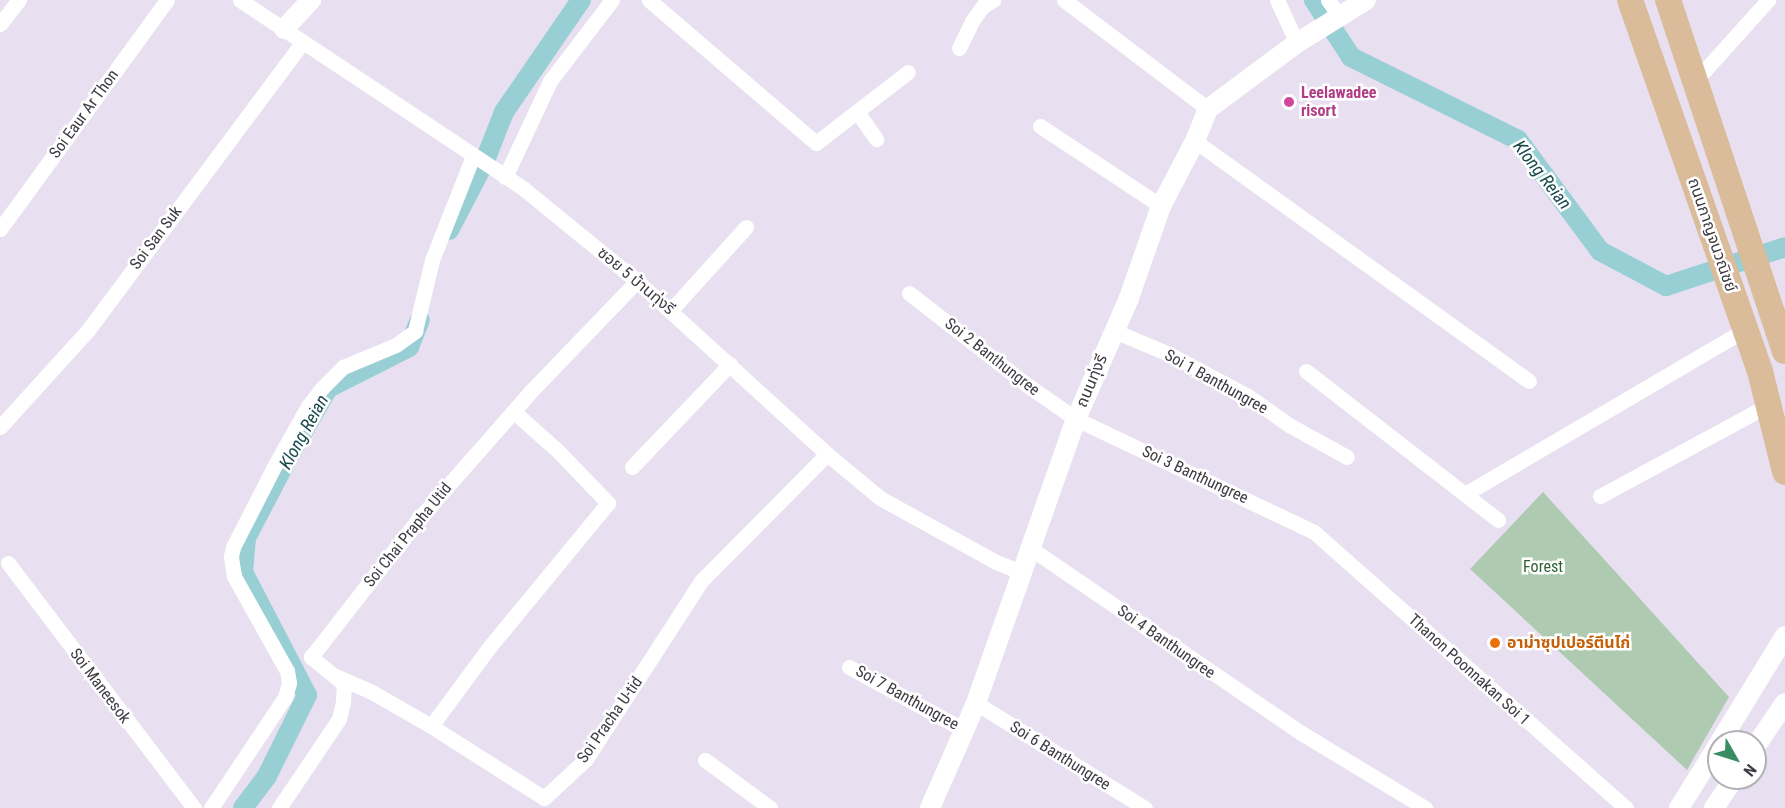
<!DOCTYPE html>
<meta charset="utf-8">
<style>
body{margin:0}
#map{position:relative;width:1785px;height:808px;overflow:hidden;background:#e8e0f1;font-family:"Roboto Condensed","Noto Sans Thai",sans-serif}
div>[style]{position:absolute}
.green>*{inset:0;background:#aecab0}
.canal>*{height:20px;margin:-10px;padding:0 10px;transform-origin:10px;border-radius:10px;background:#98cfd4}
.minor>*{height:15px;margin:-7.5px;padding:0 7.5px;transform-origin:7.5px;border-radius:7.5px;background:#fff}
.tertiary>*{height:20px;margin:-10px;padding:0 10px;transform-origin:10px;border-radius:10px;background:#fff}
.primary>*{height:26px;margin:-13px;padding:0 13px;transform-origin:13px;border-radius:13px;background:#dbbc9a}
.dots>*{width:16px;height:16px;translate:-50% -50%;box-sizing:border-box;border:3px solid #fff;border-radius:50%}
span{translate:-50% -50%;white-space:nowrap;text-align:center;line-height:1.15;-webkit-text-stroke:5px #fff;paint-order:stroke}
.hotel-label{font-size:16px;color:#b23c85;font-weight:700}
.left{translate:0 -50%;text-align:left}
.street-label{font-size:16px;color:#3e3b42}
.park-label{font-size:16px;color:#2e6036}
.food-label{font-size:16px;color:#c56008;font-weight:700}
.water-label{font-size:18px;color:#17494d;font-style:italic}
.north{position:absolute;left:1707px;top:730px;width:60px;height:60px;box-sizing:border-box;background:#fff;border:2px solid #b2b1b3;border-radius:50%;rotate:129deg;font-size:16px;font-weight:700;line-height:24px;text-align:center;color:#3e3b42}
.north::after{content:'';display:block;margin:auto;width:21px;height:27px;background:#388e62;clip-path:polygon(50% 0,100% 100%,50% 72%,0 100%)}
</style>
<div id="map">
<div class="green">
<div style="clip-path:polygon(1543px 492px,1729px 697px,1687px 770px,1470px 569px)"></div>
</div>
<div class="canal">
<div style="left:1314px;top:0;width:68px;rotate:57deg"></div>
<div style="left:1351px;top:57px;width:186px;rotate:26.4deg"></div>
<div style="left:1518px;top:140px;width:138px;rotate:53.5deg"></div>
<div style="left:1600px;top:251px;width:75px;rotate:27.9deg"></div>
<div style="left:1666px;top:286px;width:125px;rotate:-18.1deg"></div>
<div style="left:449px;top:230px;width:76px;rotate:-62.4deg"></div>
<div style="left:484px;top:163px;width:55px;rotate:-68.6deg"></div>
<div style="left:504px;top:112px;width:136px;rotate:-55.5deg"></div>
<div style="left:243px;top:808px;width:40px;rotate:-53deg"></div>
<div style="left:267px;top:776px;width:90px;rotate:-63.7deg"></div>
<div style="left:307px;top:695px;width:139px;rotate:-117.5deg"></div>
<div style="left:243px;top:572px;width:34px;rotate:-85deg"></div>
<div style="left:246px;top:538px;width:87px;rotate:-62.5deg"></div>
<div style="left:286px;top:461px;width:84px;rotate:-60.1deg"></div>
<div style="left:328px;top:388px;width:91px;rotate:-26.8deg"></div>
<div style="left:409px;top:347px;width:29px;rotate:-68deg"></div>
</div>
<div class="minor">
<div style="left:240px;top:0;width:341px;rotate:33.6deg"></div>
<div style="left:524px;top:189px;width:146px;rotate:39.2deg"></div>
<div style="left:637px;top:281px;width:257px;rotate:42.3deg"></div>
<div style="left:827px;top:454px;width:69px;rotate:39.7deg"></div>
<div style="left:880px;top:498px;width:132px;rotate:28.9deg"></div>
<div style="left:996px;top:562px;width:27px;rotate:22deg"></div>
<div style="left:649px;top:0;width:220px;rotate:40.6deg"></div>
<div style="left:816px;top:143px;width:116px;rotate:-37.7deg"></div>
<div style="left:1064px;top:0;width:181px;rotate:37.1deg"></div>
<div style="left:1277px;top:0;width:47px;rotate:65.1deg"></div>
<div style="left:1328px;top:0;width:19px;rotate:55deg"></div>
<div style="left:0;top:24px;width:31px;rotate:-52deg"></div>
<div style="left:959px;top:48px;width:30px;rotate:-64deg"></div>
<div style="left:972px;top:21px;width:19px;rotate:-54deg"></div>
<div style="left:983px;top:6px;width:12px;rotate:-31deg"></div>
<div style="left:1696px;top:80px;width:108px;rotate:-48deg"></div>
<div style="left:858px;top:113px;width:32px;rotate:55deg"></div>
<div style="left:1040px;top:126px;width:145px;rotate:33.5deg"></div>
<div style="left:1195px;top:141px;width:411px;rotate:35.7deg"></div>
<div style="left:505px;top:177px;width:106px;rotate:-64.9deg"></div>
<div style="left:550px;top:81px;width:102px;rotate:-52.6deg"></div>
<div style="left:0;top:229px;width:283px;rotate:-53.9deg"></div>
<div style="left:909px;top:293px;width:150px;rotate:37.9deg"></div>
<div style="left:1027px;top:385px;width:60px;rotate:34.8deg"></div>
<div style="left:1076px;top:419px;width:263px;rotate:25.4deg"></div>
<div style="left:1314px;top:532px;width:417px;rotate:41.5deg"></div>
<div style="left:671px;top:310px;width:112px;rotate:-47.9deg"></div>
<div style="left:1114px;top:331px;width:60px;rotate:22.7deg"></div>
<div style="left:1169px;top:354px;width:89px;rotate:28deg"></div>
<div style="left:1248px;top:396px;width:50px;rotate:35.3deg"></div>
<div style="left:1289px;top:425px;width:66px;rotate:28.9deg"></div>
<div style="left:1306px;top:371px;width:243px;rotate:37.8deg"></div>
<div style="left:0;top:427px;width:131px;rotate:-47.8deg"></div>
<div style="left:88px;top:330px;width:359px;rotate:-53.3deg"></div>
<div style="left:632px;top:467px;width:142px;rotate:-46.4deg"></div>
<div style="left:1465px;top:494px;width:324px;rotate:-30.4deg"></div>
<div style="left:1600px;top:496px;width:191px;rotate:-28.4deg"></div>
<div style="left:1030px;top:548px;width:330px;rotate:34.3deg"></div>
<div style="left:1303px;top:734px;width:143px;rotate:31.2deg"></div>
<div style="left:8px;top:563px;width:308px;rotate:52.8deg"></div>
<div style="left:849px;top:667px;width:131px;rotate:28.7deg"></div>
<div style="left:336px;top:676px;width:37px;rotate:24deg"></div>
<div style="left:370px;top:691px;width:70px;rotate:29.8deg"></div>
<div style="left:431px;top:726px;width:134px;rotate:32.5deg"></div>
<div style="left:544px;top:798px;width:57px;rotate:-42.9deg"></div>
<div style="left:586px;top:759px;width:213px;rotate:-57.1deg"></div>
<div style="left:702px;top:580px;width:177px;rotate:-45.2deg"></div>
<div style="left:976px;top:703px;width:199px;rotate:31.9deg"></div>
<div style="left:431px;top:726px;width:101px;rotate:-53.5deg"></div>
<div style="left:491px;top:645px;width:184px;rotate:-50.5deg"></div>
<div style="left:608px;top:503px;width:72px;rotate:-133.9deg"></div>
<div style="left:558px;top:451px;width:60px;rotate:-138.4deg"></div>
<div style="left:705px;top:760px;width:81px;rotate:36.4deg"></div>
<div style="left:211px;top:808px;width:133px;rotate:-56.3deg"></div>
<div style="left:285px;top:697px;width:15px;rotate:-74deg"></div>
<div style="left:289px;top:683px;width:12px;rotate:-99deg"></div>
<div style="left:287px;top:671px;width:109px;rotate:-119.2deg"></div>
<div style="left:234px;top:576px;width:20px;rotate:-99deg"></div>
<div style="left:231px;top:556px;width:9px;rotate:-77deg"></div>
<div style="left:233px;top:547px;width:92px;rotate:-62.9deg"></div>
<div style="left:275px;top:465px;width:68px;rotate:-60.8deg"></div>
<div style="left:308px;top:406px;width:23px;rotate:-52deg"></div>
<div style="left:322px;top:388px;width:30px;rotate:-45deg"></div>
<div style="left:343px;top:367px;width:57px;rotate:-22.5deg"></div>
<div style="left:396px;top:345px;width:24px;rotate:-36deg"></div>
<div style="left:415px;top:331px;width:73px;rotate:-76.5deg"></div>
<div style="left:432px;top:260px;width:112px;rotate:-68.5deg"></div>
<div style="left:279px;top:808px;width:107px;rotate:-56deg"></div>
<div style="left:339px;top:719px;width:17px;rotate:-77deg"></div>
<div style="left:343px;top:702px;width:18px;rotate:-87deg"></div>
<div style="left:344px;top:684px;width:43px;rotate:-140.7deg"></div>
<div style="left:311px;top:657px;width:171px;rotate:-52.1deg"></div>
<div style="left:416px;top:522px;width:177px;rotate:-48.7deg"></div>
<div style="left:533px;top:389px;width:150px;rotate:-46.1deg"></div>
</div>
<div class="tertiary">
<div style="left:284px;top:29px;width:40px;rotate:-47deg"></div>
<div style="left:1720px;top:742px;width:124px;rotate:-58.5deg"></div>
<div style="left:1755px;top:747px;width:53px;rotate:-55.7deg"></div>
<div style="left:930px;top:808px;width:115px;rotate:-66.3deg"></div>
<div style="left:976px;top:703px;width:301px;rotate:-70.6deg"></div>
<div style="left:1076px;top:419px;width:132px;rotate:-66.3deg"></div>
<div style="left:1129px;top:298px;width:97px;rotate:-70.8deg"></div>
<div style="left:1161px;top:206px;width:73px;rotate:-62.4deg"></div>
<div style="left:1195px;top:141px;width:35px;rotate:-68deg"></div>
<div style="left:1208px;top:109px;width:111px;rotate:-36.6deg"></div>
<div style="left:1297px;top:43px;width:81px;rotate:-31.9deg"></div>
<div style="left:1679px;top:808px;width:75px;rotate:-58deg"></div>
<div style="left:1714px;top:808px;width:36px;rotate:-56deg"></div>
</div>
<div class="primary">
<div style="left:1630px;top:0;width:393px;rotate:70.7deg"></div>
<div style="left:1760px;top:371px;width:104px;rotate:76.1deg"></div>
<div style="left:1668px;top:0;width:370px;rotate:71.6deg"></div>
</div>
<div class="dots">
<div style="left:1289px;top:102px;background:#d1479c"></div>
<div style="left:1495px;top:643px;background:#e8710a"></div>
</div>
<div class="hotel-label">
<span class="left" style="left:1301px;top:102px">Leelawadee<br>risort</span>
</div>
<div class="street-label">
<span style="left:84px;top:114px;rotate:-54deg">Soi Eaur Ar Thon</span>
<span style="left:1712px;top:235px;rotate:71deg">ถนนกาญจนวณิชย์</span>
<span style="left:156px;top:238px;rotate:-53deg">Soi San Suk</span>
<span style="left:636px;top:281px;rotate:40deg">ซอย 5 บ้านทุ่งรี</span>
<span style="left:992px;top:357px;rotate:38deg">Soi 2 Banthungree</span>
<span style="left:1092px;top:381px;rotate:-67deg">ถนนทุ่งรี</span>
<span style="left:1216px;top:382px;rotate:29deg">Soi 1 Banthungree</span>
<span style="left:1195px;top:475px;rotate:25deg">Soi 3 Banthungree</span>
<span style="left:408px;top:535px;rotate:-51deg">Soi Chai Prapha Utid</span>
<span style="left:1166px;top:642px;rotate:35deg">Soi 4 Banthungree</span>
<span style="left:1469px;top:670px;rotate:42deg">Thanon Poonnakan Soi 1</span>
<span style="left:100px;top:686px;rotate:53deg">Soi Maneesok</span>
<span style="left:907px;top:698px;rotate:29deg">Soi 7 Banthungree</span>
<span style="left:610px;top:720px;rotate:-55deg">Soi Pracha U-tid</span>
<span style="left:1060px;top:756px;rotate:32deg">Soi 6 Banthungree</span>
</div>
<div class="park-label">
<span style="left:1543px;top:567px">Forest</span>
</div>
<div class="food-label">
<span class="left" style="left:1507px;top:643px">อาม่าซุปเปอร์ตีนไก่</span>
</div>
<div class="water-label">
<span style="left:1542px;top:175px;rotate:52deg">Klong Reian</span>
<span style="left:304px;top:432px;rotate:-61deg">Klong Reian</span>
</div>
<div class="north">N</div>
</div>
